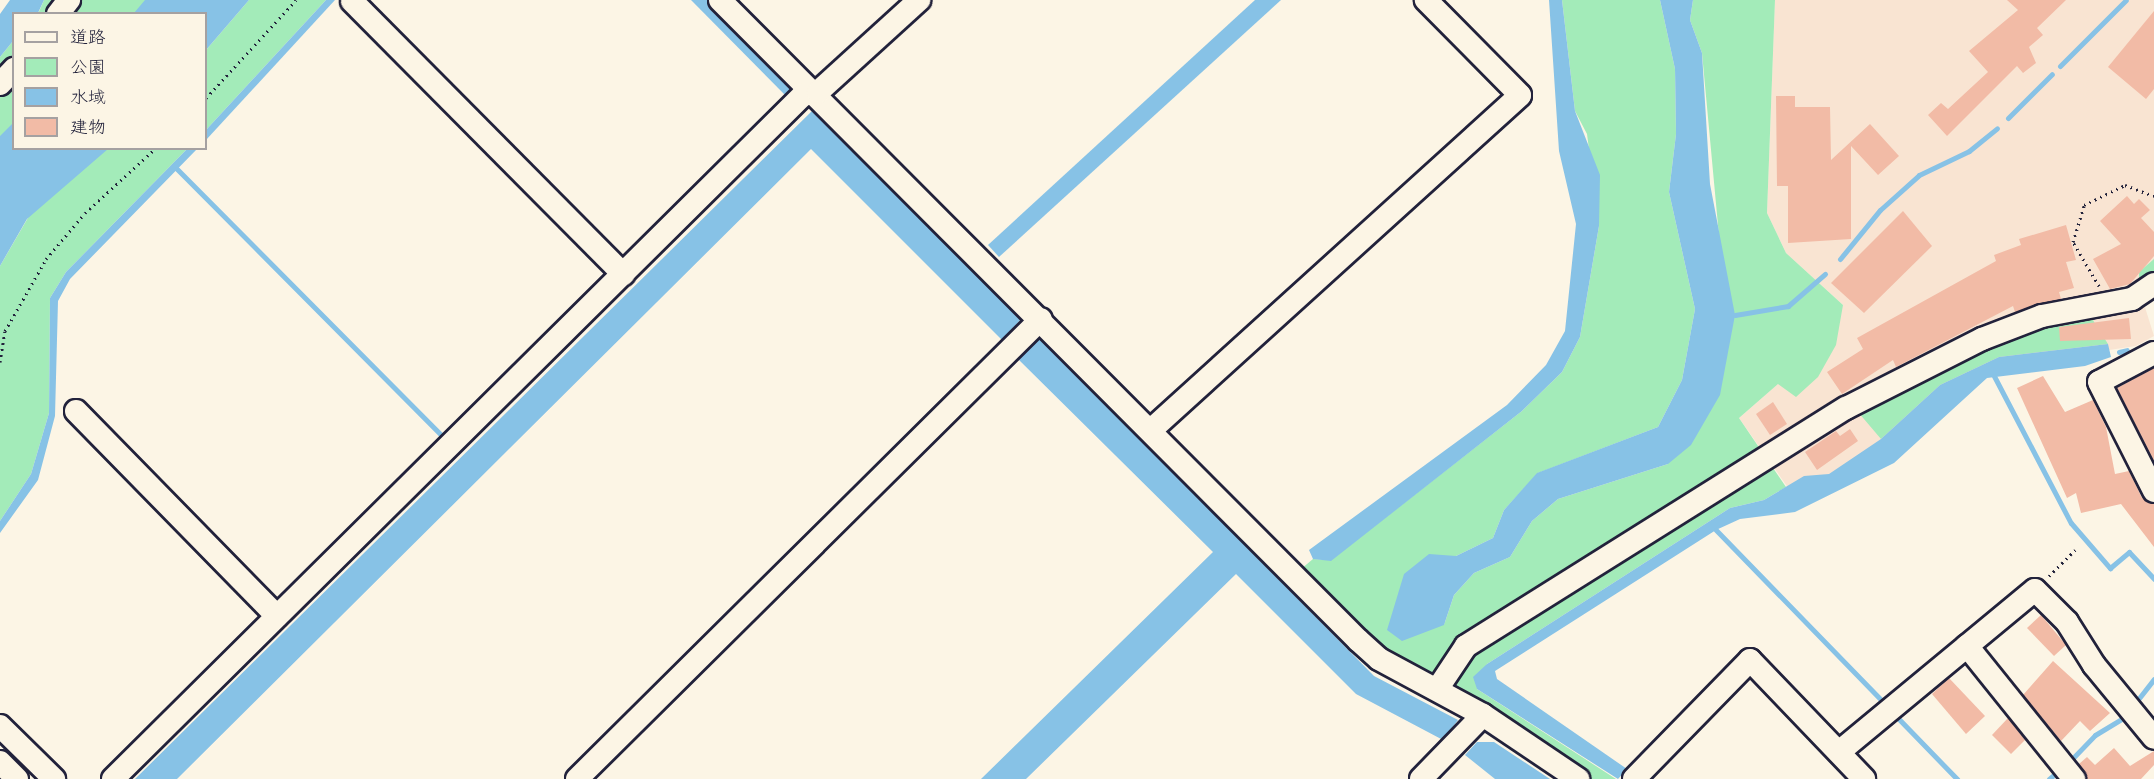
<!DOCTYPE html>
<meta charset="utf-8">
<style>
body{margin:0}
#map{position:relative;width:2154px;height:779px;overflow:hidden;background:#fcf5e5;font-family:Kalam,"Klee One",sans-serif}
div>[style]{position:absolute}
.built>*{inset:0;background:#f9e4d2}
.green>*{inset:0;background:#a3ebb9}
.water>*{inset:0;background:#87c2e6}
.stream>*{height:5px;margin:-2.5px;padding:0 2.5px;transform-origin:2.5px;border-radius:2.5px;background:#87c2e6}
.building>*{inset:0;background:#f2bba6}
.path>*{height:3px;margin-top:-1.5px;transform-origin:0;background:repeating-linear-gradient(90deg,#22223b 0 1.5px,transparent 0 6px)}
.roads{filter:drop-shadow(2px 0 #22223b) drop-shadow(-2px 0 #22223b) drop-shadow(0 2px #22223b) drop-shadow(0 -2px #22223b)}
.minor>*{height:22px;margin:-11px;padding:0 11px;transform-origin:11px;border-radius:11px;background:#fcf5e5}
span{translate:-50% -50%;white-space:nowrap;text-align:center;line-height:1.15;-webkit-text-stroke:5px #fcf5e5;paint-order:stroke}
.legend{position:absolute;left:12px;top:12px;width:195px;height:138px;box-sizing:border-box;background:#fcf5e5;border:2px solid #a5a1a1;margin:0;padding:8px 10px;list-style:none;font-size:18px;color:#22223b}
.legend li{display:flex;align-items:center;gap:12px;height:30px}
.legend b{width:30px;border:2px solid #a5a1a1}
</style>
<div id="map">
<div class="built">
<div style="clip-path:polygon(1775px 0,2154px 0,2154px 275px,2139px 288px,2154px 336px,2136px 346px,1988px 368px,1882px 453px,1791px 492px,1739px 418px,1779px 383px,1843px 305px,1786px 253px,1767px 213px)"></div>
</div>
<div class="green">
<div style="clip-path:polygon(44px 0,168px 0,155px 13px,38px 14px)"></div>
<div style="clip-path:polygon(249px 0,326px 0,206px 130px,206px 50px)"></div>
<div style="clip-path:polygon(1562px 0,1660px 0,1675px 69px,1676px 134px,1669px 192px,1695px 309px,1682px 380px,1658px 427px,1538px 473px,1504px 510px,1493px 538px,1456px 556px,1444px 625px,1454px 595px,1474px 573px,1510px 557px,1532px 521px,1558px 499px,1668px 464px,1719px 236px,1702px 53px,1690px 20px,1693px 0,1775px 0,1767px 213px,1786px 253px,1843px 305px,1836px 345px,1818px 377px,1796px 397px,1778px 384px,1739px 418px,1786px 487px,1764px 500px,1730px 508px,1487px 664px,1477px 689px,1616px 779px,1588px 779px,1382px 651px,1301px 569px,1313px 559px,1331px 560px,1522px 411px,1562px 372px,1580px 337px,1599px 226px,1587px 134px,1575px 111px)"></div>
<div style="clip-path:polygon(13px 41px,13px 135px,0 152px,0 57px)"></div>
<div style="clip-path:polygon(68px 149px,187px 149px,66px 272px,50px 298px,49px 413px,31px 474px,0 521px,0 266px)"></div>
<div style="clip-path:polygon(2154px 259px,2154px 275px,2139px 288px,2139px 272px)"></div>
<div style="clip-path:polygon(2091px 317px,2108px 344px,1999px 357px,1940px 385px,1881px 439px,1858px 412px,1982px 345px,2042px 323px)"></div>
</div>
<div class="water">
<div style="clip-path:polygon(10px 0,44px 0,38px 13px,14px 14px,13px 41px,0 57px,0 14px)"></div>
<div style="clip-path:polygon(145px 0,249px 0,206px 50px,206px 14px,134px 13px)"></div>
<div style="clip-path:polygon(326px 0,335px 0,206px 140px,206px 130px)"></div>
<div style="clip-path:polygon(691px 0,708px 0,796px 89px,786px 96px)"></div>
<div style="clip-path:polygon(1255px 0,1281px 0,999px 257px,988px 245px)"></div>
<div style="clip-path:polygon(1549px 0,1562px 0,1575px 111px,1600px 175px,1599px 226px,1580px 337px,1562px 372px,1522px 411px,1331px 561px,1313px 559px,1309px 550px,1507px 405px,1546px 365px,1565px 331px,1576px 224px,1559px 151px)"></div>
<div style="clip-path:polygon(1660px 0,1693px 0,1690px 20px,1702px 53px,1710px 184px,1735px 315px,1720px 395px,1691px 445px,1668px 464px,1558px 499px,1532px 521px,1510px 557px,1474px 573px,1454px 595px,1444px 625px,1402px 641px,1387px 630px,1404px 574px,1429px 554px,1456px 556px,1493px 538px,1504px 510px,1537px 473px,1658px 427px,1682px 380px,1695px 309px,1669px 192px,1676px 134px,1675px 69px)"></div>
<div style="clip-path:polygon(812px 111px,1022px 318px,1002px 340px,811px 149px,177px 779px,135px 779px)"></div>
<div style="clip-path:polygon(13px 123px,14px 148px,108px 149px,27px 219px,0 266px,0 136px)"></div>
<div style="clip-path:polygon(187px 149px,197px 149px,70px 279px,58px 301px,55px 416px,38px 480px,0 533px,0 521px,31px 474px,49px 413px,50px 298px,66px 272px)"></div>
<div style="clip-path:polygon(1039px 337px,1374px 676px,1458px 720px,1443px 740px,1356px 694px,1236px 574px,1026px 779px,981px 779px,1213px 552px,1018px 359px)"></div>
<div style="clip-path:polygon(2108px 344px,2111px 357px,2085px 366px,1987px 378px,1894px 463px,1795px 512px,1740px 519px,1716px 530px,1495px 671px,1497px 679px,1627px 769px,1618px 779px,1477px 689px,1473px 677px,1487px 664px,1730px 508px,1764px 500px,1804px 476px,1829px 474px,1881px 439px,1940px 385px,1999px 357px)"></div>
<div style="clip-path:polygon(1477px 742px,1494px 742px,1550px 779px,1495px 779px,1465px 755px)"></div>
</div>
<div class="stream">
<div style="left:2060px;top:66px;width:93px;rotate:-45deg"></div>
<div style="left:2008px;top:118px;width:62px;rotate:-45deg"></div>
<div style="left:177px;top:169px;width:376px;rotate:45.2deg"></div>
<div style="left:1840px;top:259px;width:63px;rotate:-50.8deg"></div>
<div style="left:1880px;top:210px;width:52px;rotate:-41.9deg"></div>
<div style="left:1919px;top:175px;width:55px;rotate:-25.6deg"></div>
<div style="left:1969px;top:151px;width:36px;rotate:-39deg"></div>
<div style="left:1735px;top:315px;width:54px;rotate:-9.6deg"></div>
<div style="left:1788px;top:306px;width:49px;rotate:-40.9deg"></div>
<div style="left:2119px;top:352px;width:8px;rotate:-14deg"></div>
<div style="left:1994px;top:376px;width:166px;rotate:62.4deg"></div>
<div style="left:2071px;top:523px;width:60px;rotate:49.1deg"></div>
<div style="left:2110px;top:568px;width:25px;rotate:-40deg"></div>
<div style="left:2129px;top:552px;width:37px;rotate:47deg"></div>
<div style="left:1716px;top:530px;width:244px;rotate:45.8deg"></div>
<div style="left:2136px;top:702px;width:29px;rotate:-52deg"></div>
<div style="left:1894px;top:714px;width:91px;rotate:45.9deg"></div>
<div style="left:2069px;top:762px;width:37px;rotate:-46deg"></div>
<div style="left:2095px;top:735px;width:35px;rotate:-31deg"></div>
<div style="left:2049px;top:779px;width:9px;rotate:-41deg"></div>
</div>
<div class="building">
<div style="clip-path:polygon(2007px 0,2066px 0,2037px 28px,2043px 35px,2029px 47px,2036px 63px,2023px 73px,2017px 66px,1947px 136px,1928px 115px,1941px 103px,1948px 109px,1988px 72px,1969px 51px,2018px 10px)"></div>
<div style="clip-path:polygon(2154px 11px,2154px 89px,2146px 99px,2108px 67px)"></div>
<div style="clip-path:polygon(1776px 96px,1795px 96px,1795px 107px,1830px 107px,1831px 160px,1870px 124px,1899px 156px,1878px 175px,1851px 146px,1851px 239px,1788px 243px,1788px 186px,1777px 186px)"></div>
<div style="clip-path:polygon(2127px 196px,2134px 204px,2139px 199px,2150px 210px,2141px 218px,2154px 232px,2154px 256px,2130px 284px,2110px 289px,2093px 259px,2121px 244px,2100px 221px)"></div>
<div style="clip-path:polygon(1903px 211px,1932px 246px,1864px 313px,1831px 283px)"></div>
<div style="clip-path:polygon(2066px 225px,2076px 260px,2066px 262px,2074px 288px,2059px 292px,2061px 299px,2015px 312px,2013px 306px,1896px 367px,1893px 360px,1842px 394px,1827px 372px,1863px 349px,1857px 338px,1996px 261px,1994px 255px,2021px 245px,2019px 239px)"></div>
<div style="clip-path:polygon(2129px 318px,2131px 339px,2060px 341px,2059px 327px)"></div>
<div style="clip-path:polygon(2154px 368px,2154px 461px,2117px 388px)"></div>
<div style="clip-path:polygon(2043px 376px,2065px 412px,2093px 400px,2106px 427px,2115px 474px,2129px 471px,2142px 498px,2154px 504px,2154px 547px,2121px 504px,2081px 513px,2076px 493px,2067px 498px,2017px 388px)"></div>
<div style="clip-path:polygon(1773px 402px,1787px 424px,1770px 435px,1756px 414px)"></div>
<div style="clip-path:polygon(1850px 429px,1858px 441px,1817px 470px,1805px 452px,1836px 431px,1840px 436px)"></div>
<div style="clip-path:polygon(2041px 615px,2066px 645px,2054px 656px,2027px 628px)"></div>
<div style="clip-path:polygon(2053px 661px,2110px 713px,2090px 731px,2080px 721px,2061px 741px,2023px 695px)"></div>
<div style="clip-path:polygon(1949px 678px,1985px 716px,1966px 734px,1932px 694px)"></div>
<div style="clip-path:polygon(2008px 718px,2025px 740px,2011px 754px,1992px 735px)"></div>
<div style="clip-path:polygon(2114px 748px,2130px 766px,2154px 751px,2154px 765px,2141px 779px,2087px 779px,2079px 764px,2087px 757px,2095px 765px)"></div>
</div>
<div class="path">
<div style="left:206px;top:98px;width:133px;rotate:-47.4deg"></div>
<div style="left:2099px;top:286px;width:51px;rotate:-120.6deg"></div>
<div style="left:2073px;top:242px;width:39px;rotate:-73deg"></div>
<div style="left:2084px;top:205px;width:46px;rotate:-26deg"></div>
<div style="left:2125px;top:185px;width:31px;rotate:21deg"></div>
<div style="left:0;top:362px;width:31px;rotate:-81deg"></div>
<div style="left:5px;top:331px;width:83px;rotate:-60.3deg"></div>
<div style="left:46px;top:259px;width:60px;rotate:-49.7deg"></div>
<div style="left:85px;top:213px;width:96px;rotate:-42.5deg"></div>
<div style="left:2049px;top:576px;width:37px;rotate:-45deg"></div>
</div>
<div class="roads">
<div class="minor">
<div style="left:720px;top:0;width:904px;rotate:45.09deg"></div>
<div style="left:1358px;top:640px;width:28px;rotate:42deg"></div>
<div style="left:1379px;top:659px;width:118px;rotate:28.3deg"></div>
<div style="left:1483px;top:715px;width:115px;rotate:34deg"></div>
<div style="left:352px;top:1px;width:385px;rotate:45.2deg"></div>
<div style="left:58px;top:14px;width:18px;rotate:-52deg"></div>
<div style="left:0;top:84px;width:21px;rotate:-47deg"></div>
<div style="left:2154px;top:353px;width:62px;rotate:152.2deg"></div>
<div style="left:2099px;top:382px;width:122px;rotate:63.2deg"></div>
<div style="left:76px;top:411px;width:287px;rotate:45.6deg"></div>
<div style="left:1151px;top:430px;width:498px;rotate:-42.2deg"></div>
<div style="left:1520px;top:95px;width:134px;rotate:-134.7deg"></div>
<div style="left:1967px;top:646px;width:171px;rotate:51.2deg"></div>
<div style="left:1438px;top:688px;width:50px;rotate:-56.3deg"></div>
<div style="left:1466px;top:646px;width:448px;rotate:-32.1deg"></div>
<div style="left:1846px;top:408px;width:153px;rotate:-26.9deg"></div>
<div style="left:1982px;top:339px;width:64px;rotate:-21deg"></div>
<div style="left:2042px;top:316px;width:92px;rotate:-10.7deg"></div>
<div style="left:2132px;top:299px;width:27px;rotate:-34deg"></div>
<div style="left:0;top:726px;width:76px;rotate:44.5deg"></div>
<div style="left:1839px;top:752px;width:254px;rotate:-39.6deg"></div>
<div style="left:2035px;top:590px;width:45px;rotate:45deg"></div>
<div style="left:2067px;top:622px;width:51px;rotate:57.9deg"></div>
<div style="left:2094px;top:665px;width:94px;rotate:50.6deg"></div>
<div style="left:0;top:762px;width:24px;rotate:45deg"></div>
<div style="left:113px;top:779px;width:972px;rotate:-44.75deg"></div>
<div style="left:803px;top:95px;width:15px;rotate:-11deg"></div>
<div style="left:818px;top:92px;width:137px;rotate:-42.3deg"></div>
<div style="left:577px;top:779px;width:653px;rotate:-44.75deg"></div>
<div style="left:1421px;top:779px;width:89px;rotate:-45.9deg"></div>
<div style="left:1634px;top:779px;width:166px;rotate:-45.7deg"></div>
<div style="left:1750px;top:660px;width:165px;rotate:46.2deg"></div>
</div>
</div>
<ul class="legend">
<li><b style="height:8px;background:#fcf5e5"></b>道路</li>
<li><b style="height:16px;background:#a3ebb9"></b>公園</li>
<li><b style="height:16px;background:#87c2e6"></b>水域</li>
<li><b style="height:16px;background:#f2bba6"></b>建物</li>
</ul>
</div>
